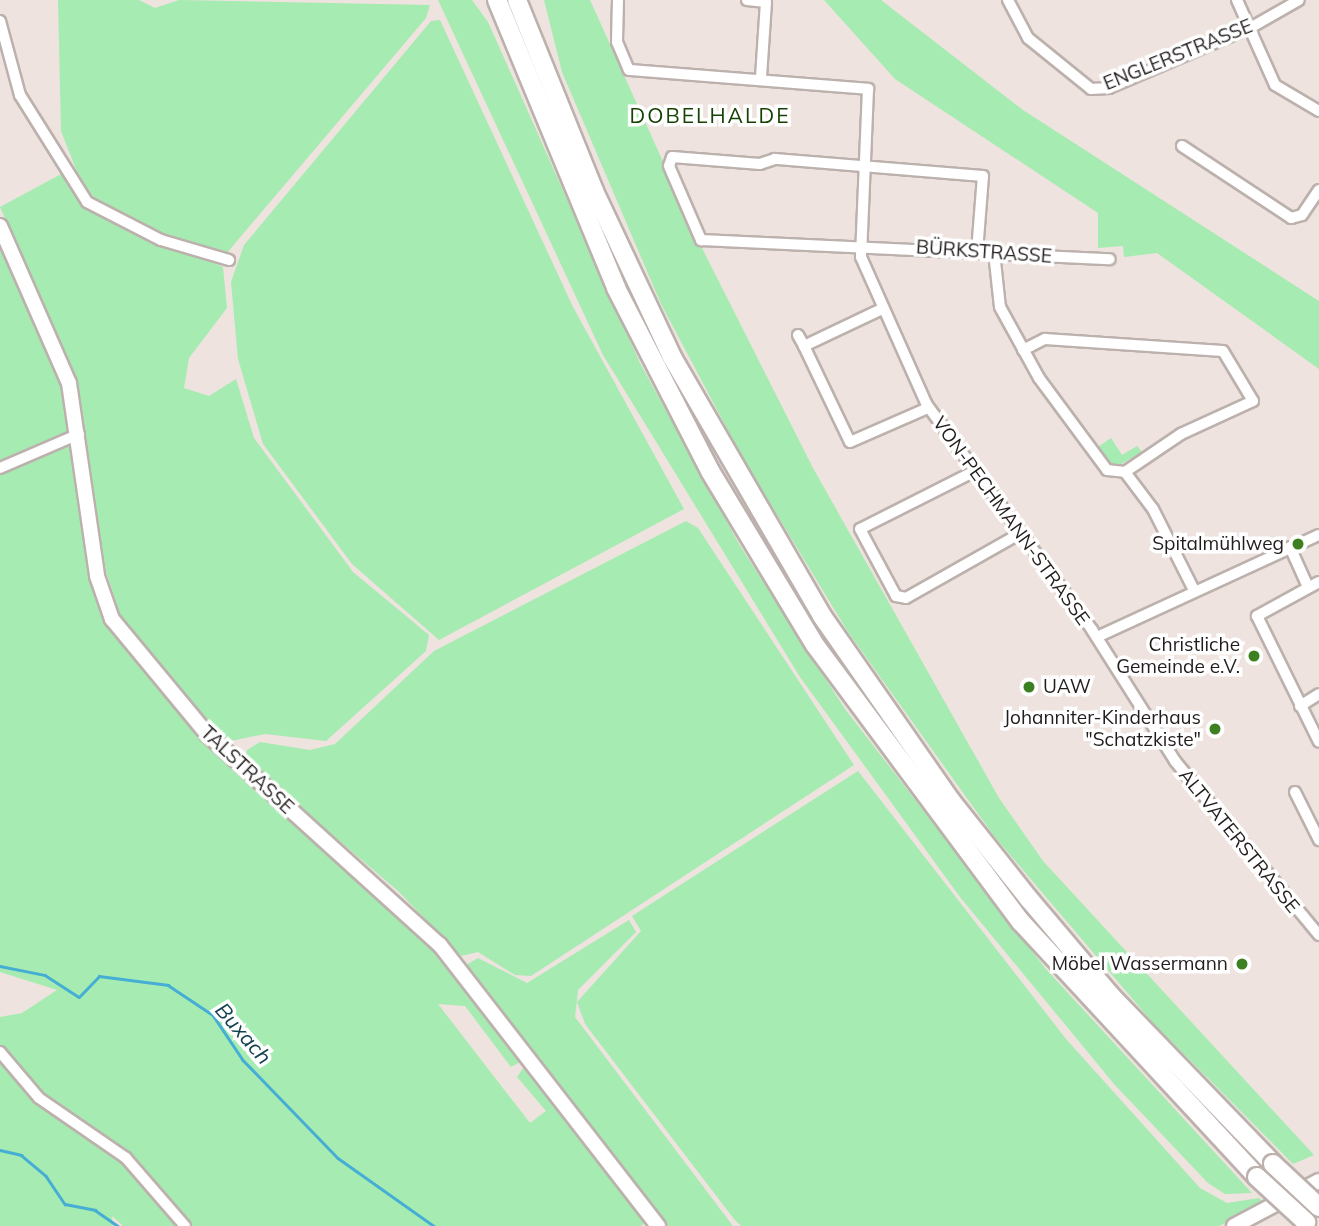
<!DOCTYPE html>
<meta charset="utf-8">
<style>
body{margin:0}
#map{position:relative;width:1319px;height:1226px;overflow:hidden;background:#eee3de;font-family:Mulish,sans-serif}
div>[style]{position:absolute}
.green>*{inset:0;background:#a6ebb1}
.stream>*{height:2.5px;margin:-1.25px;padding:0 1.25px;transform-origin:1.25px;border-radius:1.25px;background:#46aed5}
.roads{filter:drop-shadow(2px 0 #bcb1ad) drop-shadow(-2px 0 #bcb1ad) drop-shadow(0 2px #bcb1ad) drop-shadow(0 -2px #bcb1ad)}
.street>*{height:10px;margin:-5px;padding:0 5px;transform-origin:5px;border-radius:5px;background:#fff}
.secondary>*{height:14px;margin:-7px;padding:0 7px;transform-origin:7px;border-radius:7px;background:#fff}
.highway>*{height:18px;margin:-9px;padding:0 9px;transform-origin:9px;border-radius:9px;background:#fff}
.bridges{filter:drop-shadow(2px 0 #bcb1ad) drop-shadow(-2px 0 #bcb1ad) drop-shadow(0 2px #bcb1ad) drop-shadow(0 -2px #bcb1ad)}
.highway-bridge>*{height:18px;margin:-9px;padding:0 9px;transform-origin:9px;border-radius:9px;background:#fff}
.dots>*{width:19px;height:19px;translate:-50% -50%;box-sizing:border-box;border:4px solid #fff;border-radius:50%}
span{translate:-50% -50%;white-space:nowrap;text-align:center;line-height:1.15;-webkit-text-stroke:7px #fff;paint-order:stroke}
.street-label{font-size:19px;color:#211d1c}
.poi-label{font-size:19px;color:#211d1c}
.right{translate:-100% -50%;text-align:right}
.left{translate:0 -50%;text-align:left}
.neighbourhood-label{font-size:21px;color:#174204;letter-spacing:2px}
.water-label{font-size:21px;color:#144151;font-style:italic}
</style>
<div id="map">
<div class="green">
<div style="clip-path:polygon(58px 0,139px 0,155px 8px,179px 0,430px 5px,426px 18px,226px 254px,152px 234px,88px 200px,61px 131px)"></div>
<div style="clip-path:polygon(438px 0,472px 0,488px 22px,640px 363px,739px 544px,845px 709px,1045px 968px,1252px 1193px,1225px 1194px,1208px 1183px,1114px 1084px,960px 897px,800px 677px,603px 355px)"></div>
<div style="clip-path:polygon(544px 0,590px 0,702px 248px,813px 468px,999px 798px,1043px 861px,1314px 1155px,1293px 1164px,1153px 1023px,994px 836px,848px 632px,742px 457px,661px 304px,562px 72px)"></div>
<div style="clip-path:polygon(824px 0,881px 0,1023px 110px,1319px 301px,1319px 369px,1157px 253px,1124px 257px,1123px 246px,1098px 248px,1098px 213px,895px 79px)"></div>
<div style="clip-path:polygon(440px 20px,573px 307px,684px 509px,439px 640px,352px 564px,263px 444px,238px 359px,231px 282px,244px 245px,431px 21px)"></div>
<div style="clip-path:polygon(63px 173px,100px 214px,223px 267px,227px 308px,189px 358px,184px 388px,209px 396px,236px 379px,254px 438px,353px 572px,429px 635px,426px 651px,326px 741px,265px 734px,226px 742px,121px 618px,106px 571px,73px 370px,0 207px)"></div>
<div style="clip-path:polygon(0 238px,66px 390px,71px 433px,0 464px)"></div>
<div style="clip-path:polygon(1111px 438px,1122px 455px,1137px 446px,1142px 452px,1114px 468px,1098px 447px)"></div>
<div style="clip-path:polygon(71px 444px,116px 633px,126px 650px,236px 770px,418px 929px,520px 1062px,511px 1067px,465px 1006px,438px 1004px,530px 1123px,546px 1111px,517px 1077px,524px 1067px,646px 1222px,641px 1226px,188px 1226px,130px 1157px,3px 1062px,45px 1107px,124px 1160px,180px 1226px,123px 1226px,112px 1216px,113px 1226px,0 1226px,0 1017px,22px 1013px,57px 990px,0 972px,0 472px)"></div>
<div style="clip-path:polygon(686px 521px,698px 528px,854px 765px,531px 976px,515px 975px,478px 952px,461px 956px,398px 891px,245px 760px,247px 750px,260px 742px,310px 750px,335px 744px,434px 651px)"></div>
<div style="clip-path:polygon(858px 771px,1066px 1039px,1200px 1188px,1227px 1203px,1259px 1198px,1265px 1204px,1219px 1226px,741px 1226px,734px 1219px,585px 1024px,577px 1002px,641px 931px,632px 916px)"></div>
<div style="clip-path:polygon(629px 920px,636px 932px,578px 990px,575px 1017px,733px 1226px,668px 1226px,466px 965px,478px 958px,527px 983px)"></div>
</div>
<div class="stream">
<div style="left:0;top:966px;width:46px;rotate:11.3deg"></div>
<div style="left:45px;top:975px;width:40px;rotate:32.9deg"></div>
<div style="left:79px;top:997px;width:29px;rotate:-46deg"></div>
<div style="left:99px;top:976px;width:70px;rotate:7.4deg"></div>
<div style="left:168px;top:985px;width:54px;rotate:33.7deg"></div>
<div style="left:213px;top:1015px;width:54px;rotate:56.3deg"></div>
<div style="left:243px;top:1060px;width:136px;rotate:45.9deg"></div>
<div style="left:338px;top:1158px;width:118px;rotate:35.3deg"></div>
<div style="left:0;top:1150px;width:22px;rotate:13deg"></div>
<div style="left:21px;top:1155px;width:33px;rotate:40deg"></div>
<div style="left:46px;top:1176px;width:34px;rotate:56deg"></div>
<div style="left:65px;top:1204px;width:31px;rotate:11deg"></div>
<div style="left:95px;top:1210px;width:28px;rotate:35deg"></div>
</div>
<div class="roads">
<div class="street">
<div style="left:618px;top:0;width:42px;rotate:91.4deg"></div>
<div style="left:617px;top:42px;width:30px;rotate:67deg"></div>
<div style="left:629px;top:70px;width:240px;rotate:4.5deg"></div>
<div style="left:868px;top:89px;width:168px;rotate:92.4deg"></div>
<div style="left:861px;top:257px;width:162px;rotate:66deg"></div>
<div style="left:927px;top:405px;width:279px;rotate:53.7deg"></div>
<div style="left:1092px;top:630px;width:155px;rotate:57.6deg"></div>
<div style="left:1175px;top:761px;width:226px;rotate:50.4deg"></div>
<div style="left:747px;top:0;width:19px;rotate:6deg"></div>
<div style="left:766px;top:2px;width:76px;rotate:93.8deg"></div>
<div style="left:1008px;top:0;width:43px;rotate:62.2deg"></div>
<div style="left:1028px;top:38px;width:81px;rotate:39deg"></div>
<div style="left:1091px;top:89px;width:18px;rotate:-3deg"></div>
<div style="left:1109px;top:88px;width:153px;rotate:-23.1deg"></div>
<div style="left:1250px;top:28px;width:56px;rotate:-29.7deg"></div>
<div style="left:1237px;top:0;width:93px;rotate:65.9deg"></div>
<div style="left:1275px;top:85px;width:51px;rotate:30.6deg"></div>
<div style="left:0;top:21px;width:77px;rotate:74.9deg"></div>
<div style="left:20px;top:95px;width:126px;rotate:57.9deg"></div>
<div style="left:87px;top:202px;width:83px;rotate:27.2deg"></div>
<div style="left:161px;top:240px;width:71px;rotate:16.4deg"></div>
<div style="left:1182px;top:146px;width:131px;rotate:33.4deg"></div>
<div style="left:1291px;top:218px;width:11px;rotate:-15deg"></div>
<div style="left:1302px;top:215px;width:30px;rotate:-56deg"></div>
<div style="left:977px;top:252px;width:76px;rotate:-85.5deg"></div>
<div style="left:983px;top:176px;width:209px;rotate:-175.3deg"></div>
<div style="left:775px;top:159px;width:16px;rotate:162deg"></div>
<div style="left:760px;top:164px;width:88px;rotate:-175.5deg"></div>
<div style="left:672px;top:157px;width:9px;rotate:108deg"></div>
<div style="left:669px;top:166px;width:81px;rotate:66.6deg"></div>
<div style="left:701px;top:240px;width:409px;rotate:2.7deg"></div>
<div style="left:994px;top:252px;width:55px;rotate:83.8deg"></div>
<div style="left:1000px;top:307px;width:81px;rotate:61.2deg"></div>
<div style="left:1039px;top:378px;width:114px;rotate:53.5deg"></div>
<div style="left:1107px;top:470px;width:18px;rotate:6deg"></div>
<div style="left:1125px;top:472px;width:46px;rotate:52.9deg"></div>
<div style="left:1153px;top:509px;width:91px;rotate:63.2deg"></div>
<div style="left:798px;top:335px;width:13px;rotate:61deg"></div>
<div style="left:804px;top:346px;width:86px;rotate:-25.4deg"></div>
<div style="left:804px;top:346px;width:106px;rotate:64.4deg"></div>
<div style="left:850px;top:442px;width:85px;rotate:-23.6deg"></div>
<div style="left:1023px;top:350px;width:25px;rotate:-27deg"></div>
<div style="left:1045px;top:339px;width:178px;rotate:3.9deg"></div>
<div style="left:1223px;top:351px;width:58px;rotate:59deg"></div>
<div style="left:1253px;top:401px;width:79px;rotate:155.4deg"></div>
<div style="left:1181px;top:434px;width:68px;rotate:145.8deg"></div>
<div style="left:0;top:468px;width:86px;rotate:-23.3deg"></div>
<div style="left:971px;top:473px;width:124px;rotate:153.2deg"></div>
<div style="left:860px;top:529px;width:76px;rotate:61.8deg"></div>
<div style="left:896px;top:596px;width:10px;rotate:11deg"></div>
<div style="left:906px;top:598px;width:130px;rotate:-29.5deg"></div>
<div style="left:1290px;top:547px;width:44px;rotate:65.8deg"></div>
<div style="left:1319px;top:582px;width:71px;rotate:151.3deg"></div>
<div style="left:1257px;top:616px;width:140px;rotate:63.8deg"></div>
<div style="left:1097px;top:637px;width:244px;rotate:-24.7deg"></div>
<div style="left:1300px;top:706px;width:22px;rotate:-32deg"></div>
<div style="left:1295px;top:792px;width:54px;rotate:63.4deg"></div>
<div style="left:0;top:1052px;width:60px;rotate:49.7deg"></div>
<div style="left:39px;top:1098px;width:106px;rotate:34.6deg"></div>
<div style="left:126px;top:1158px;width:90px;rotate:49.1deg"></div>
</div>
<div class="secondary">
<div style="left:0;top:226px;width:171px;rotate:66.3deg"></div>
<div style="left:69px;top:383px;width:195px;rotate:81.7deg"></div>
<div style="left:97px;top:576px;width:46px;rotate:70.8deg"></div>
<div style="left:112px;top:619px;width:149px;rotate:50.4deg"></div>
<div style="left:207px;top:734px;width:314px;rotate:42.2deg"></div>
<div style="left:440px;top:945px;width:356px;rotate:52.2deg"></div>
<div style="left:1234px;top:1226px;width:96px;rotate:-27.9deg"></div>
</div>
<div class="highway">
<div style="left:497px;top:0;width:312px;rotate:67.5deg"></div>
<div style="left:616px;top:288px;width:206px;rotate:62.8deg"></div>
<div style="left:710px;top:471px;width:203px;rotate:58.9deg"></div>
<div style="left:815px;top:645px;width:345px;rotate:53.4deg"></div>
<div style="left:1021px;top:922px;width:347px;rotate:47.2deg"></div>
<div style="left:517px;top:0;width:206px;rotate:68deg"></div>
<div style="left:594px;top:191px;width:183px;rotate:64.8deg"></div>
<div style="left:672px;top:357px;width:299px;rotate:59.9deg"></div>
<div style="left:822px;top:616px;width:226px;rotate:55.1deg"></div>
<div style="left:951px;top:801px;width:125px;rotate:51.5deg"></div>
<div style="left:1029px;top:899px;width:127px;rotate:49.8deg"></div>
<div style="left:1111px;top:996px;width:233px;rotate:46deg"></div>
</div>
</div>
<div class="bridges">
<div class="highway-bridge">
<div style="left:1273px;top:1164px;width:63px;rotate:43.1deg"></div>
<div style="left:1257px;top:1177px;width:67px;rotate:42.6deg"></div>
</div>
</div>
<div class="dots">
<div style="left:1298px;top:544px;background:#3c8022"></div>
<div style="left:1254px;top:656px;background:#3c8022"></div>
<div style="left:1029px;top:687px;background:#3c8022"></div>
<div style="left:1215px;top:729px;background:#3c8022"></div>
<div style="left:1242px;top:964px;background:#3c8022"></div>
</div>
<div class="street-label">
<span style="left:1178px;top:55px;rotate:-22deg">ENGLERSTRASSE</span>
<span style="left:984px;top:252px;rotate:4deg">BÜRKSTRASSE</span>
<span style="left:1011px;top:521px;rotate:54deg">VON-PECHMANN-STRASSE</span>
<span style="left:247px;top:770px;rotate:43deg">TALSTRASSE</span>
<span style="left:1239px;top:841px;rotate:51deg">ALTVATERSTRASSE</span>
</div>
<div class="poi-label">
<span class="right" style="left:1284px;top:544px">Spitalmühlweg</span>
<span class="right" style="left:1240px;top:656px">Christliche<br>Gemeinde e.V.</span>
<span class="left" style="left:1043px;top:687px">UAW</span>
<span class="right" style="left:1201px;top:729px">Johanniter-Kinderhaus<br>"Schatzkiste"</span>
<span class="right" style="left:1228px;top:964px">Möbel Wassermann</span>
</div>
<div class="neighbourhood-label">
<span style="left:710px;top:115px">DOBELHALDE</span>
</div>
<div class="water-label">
<span style="left:244px;top:1033px;rotate:49deg">Buxach</span>
</div>
</div>
